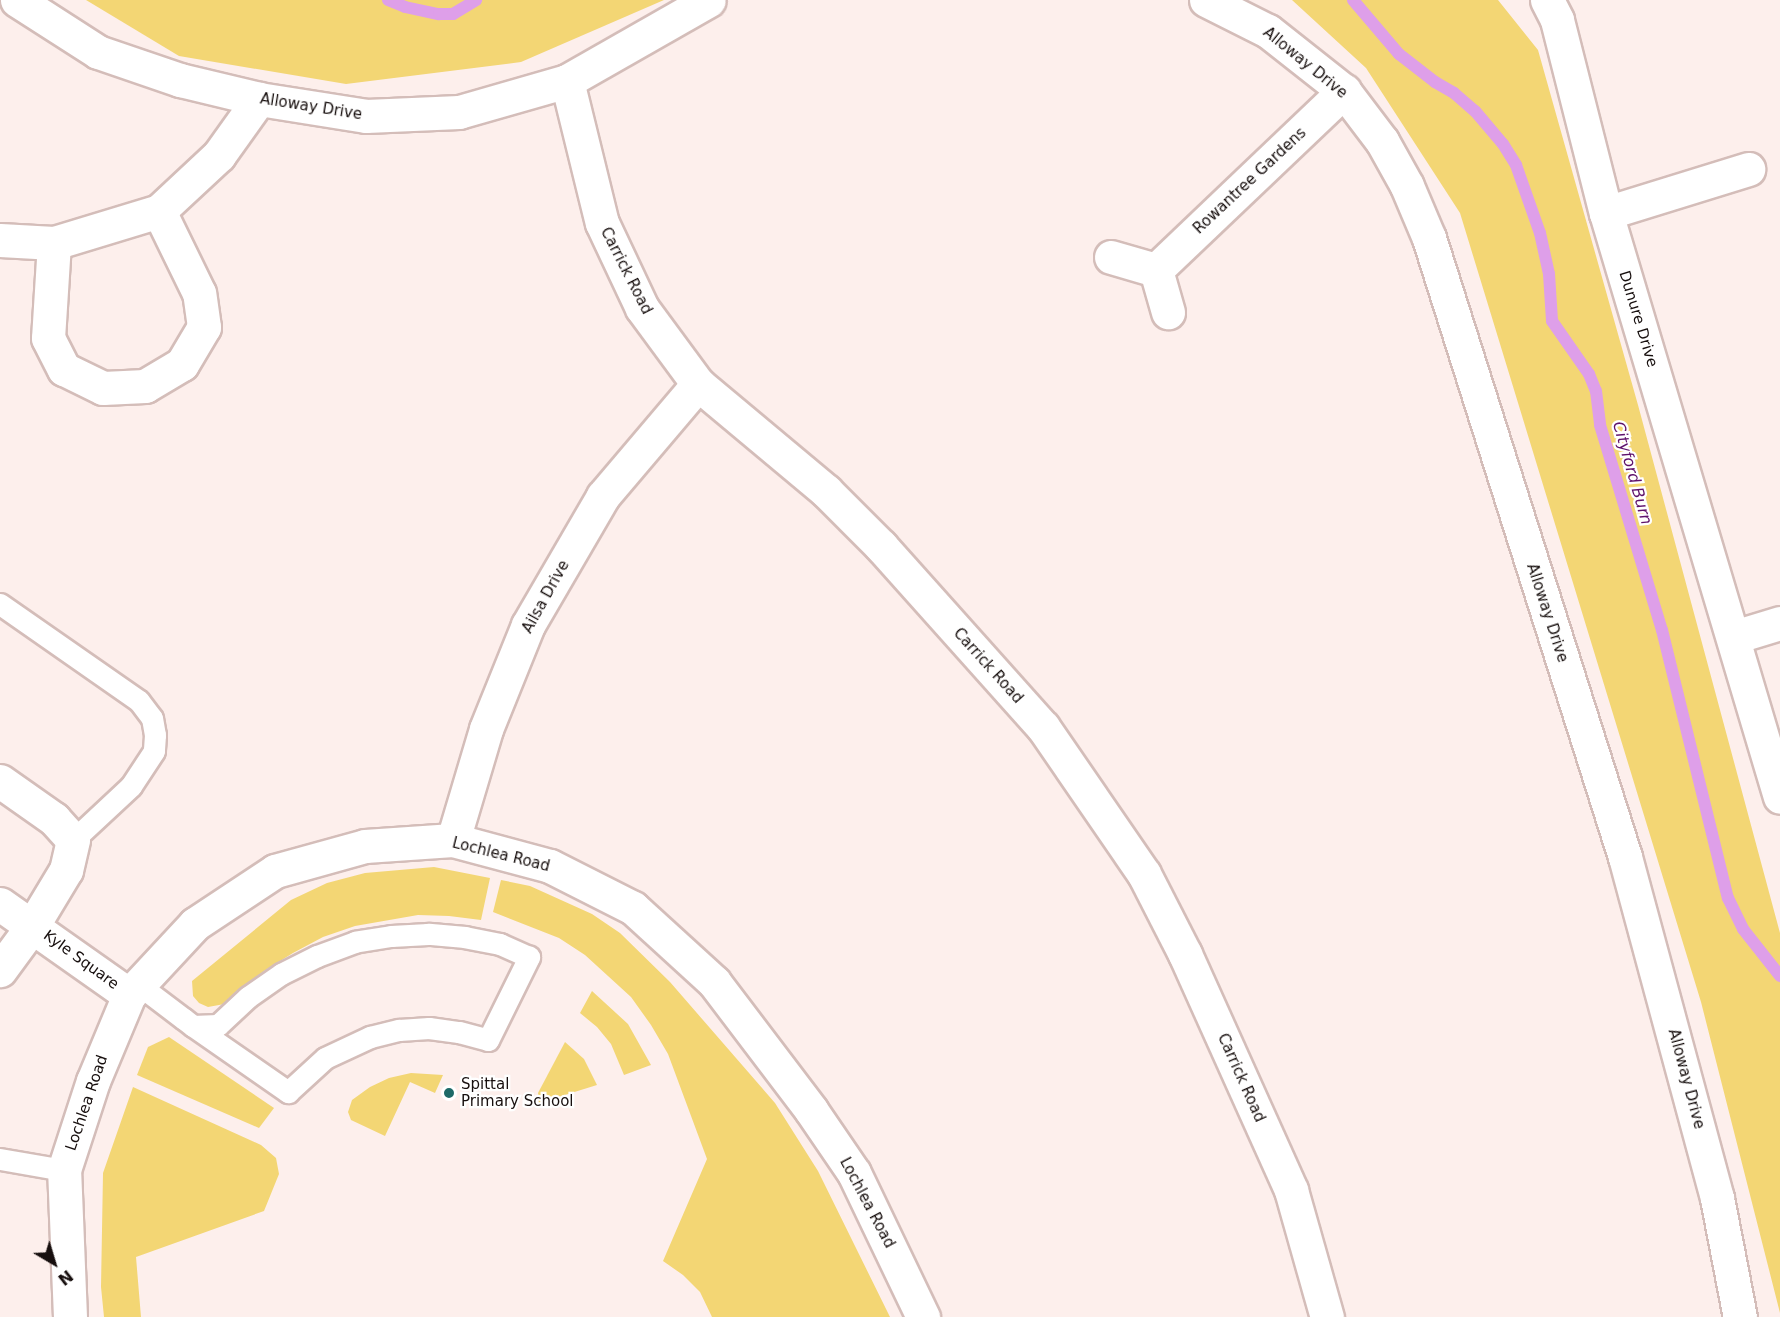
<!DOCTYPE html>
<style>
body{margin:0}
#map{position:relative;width:1780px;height:1317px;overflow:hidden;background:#fdefec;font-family:"DejaVu Sans",sans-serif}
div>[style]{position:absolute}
.green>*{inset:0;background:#f3d674}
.stream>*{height:12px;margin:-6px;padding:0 6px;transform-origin:6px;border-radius:6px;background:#de9fe9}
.roads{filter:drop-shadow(2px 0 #d4bdb9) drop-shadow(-2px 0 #d4bdb9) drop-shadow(0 2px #d4bdb9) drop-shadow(0 -2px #d4bdb9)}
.lane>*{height:21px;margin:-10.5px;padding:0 10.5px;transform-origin:10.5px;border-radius:10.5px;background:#fff}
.street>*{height:33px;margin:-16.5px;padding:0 16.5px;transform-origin:16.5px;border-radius:16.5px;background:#fff}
.dots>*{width:16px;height:16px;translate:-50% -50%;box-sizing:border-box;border:3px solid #fff;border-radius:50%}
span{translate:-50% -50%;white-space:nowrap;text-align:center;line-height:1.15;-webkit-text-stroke:4.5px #fff;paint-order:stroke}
.street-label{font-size:15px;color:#170f0e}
.poi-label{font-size:15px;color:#170f0e}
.left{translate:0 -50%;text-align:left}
.water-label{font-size:16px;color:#5f126b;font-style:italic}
.north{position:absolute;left:24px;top:1233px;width:60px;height:60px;-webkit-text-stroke:4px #fff;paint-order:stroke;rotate:142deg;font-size:16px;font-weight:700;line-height:24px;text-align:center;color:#170f0e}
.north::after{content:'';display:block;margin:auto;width:21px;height:27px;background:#170f0e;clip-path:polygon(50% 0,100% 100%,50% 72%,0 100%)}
</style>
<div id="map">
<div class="green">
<div style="clip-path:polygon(86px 0,664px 0,521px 62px,346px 84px,179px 56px)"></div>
<div style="clip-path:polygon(1292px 0,1498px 0,1538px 50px,1638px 405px,1780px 933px,1780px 1313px,1701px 1002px,1460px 213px,1366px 68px)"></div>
<div style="clip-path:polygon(434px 867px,490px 878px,481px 920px,449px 916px,418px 915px,355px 926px,323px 937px,293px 953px,264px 971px,230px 1003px,208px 1007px,199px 1003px,193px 996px,192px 981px,291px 900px,327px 883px,365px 873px)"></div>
<div style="clip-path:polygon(501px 880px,530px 886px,592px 914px,620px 933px,670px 982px,775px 1103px,818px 1171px,890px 1317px,712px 1317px,700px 1292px,683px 1275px,663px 1261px,707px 1159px,668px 1054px,651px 1025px,631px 997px,585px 955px,559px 938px,493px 912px)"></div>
<div style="clip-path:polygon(592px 991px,628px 1024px,651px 1065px,624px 1075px,611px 1044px,597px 1027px,580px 1013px)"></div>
<div style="clip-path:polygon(169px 1037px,274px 1108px,259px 1128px,137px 1075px,148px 1047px)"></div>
<div style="clip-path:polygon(565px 1042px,584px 1059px,597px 1085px,539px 1103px,538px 1093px)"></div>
<div style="clip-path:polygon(411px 1073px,443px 1075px,435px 1093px,410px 1082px,385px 1136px,351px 1120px,348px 1112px,352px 1100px,370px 1087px,389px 1078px)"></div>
<div style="clip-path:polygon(133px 1087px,261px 1145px,276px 1158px,279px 1174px,264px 1211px,136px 1257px,141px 1317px,104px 1317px,101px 1287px,103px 1173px)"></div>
</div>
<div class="stream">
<div style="left:388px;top:0;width:18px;rotate:22deg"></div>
<div style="left:405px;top:7px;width:35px;rotate:12deg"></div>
<div style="left:439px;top:14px;width:14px"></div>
<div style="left:453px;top:14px;width:27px;rotate:-31deg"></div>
<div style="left:1353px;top:0;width:71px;rotate:49.6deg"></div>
<div style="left:1399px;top:54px;width:46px;rotate:37.9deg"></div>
<div style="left:1435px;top:82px;width:22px;rotate:30deg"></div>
<div style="left:1454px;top:93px;width:28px;rotate:41deg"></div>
<div style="left:1475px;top:111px;width:43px;rotate:49.7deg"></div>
<div style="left:1503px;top:144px;width:25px;rotate:58deg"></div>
<div style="left:1516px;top:165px;width:72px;rotate:70.6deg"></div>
<div style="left:1540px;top:233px;width:42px;rotate:77.6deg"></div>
<div style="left:1549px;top:274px;width:47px;rotate:86.3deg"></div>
<div style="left:1552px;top:321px;width:65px;rotate:55.1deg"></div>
<div style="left:1589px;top:374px;width:18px;rotate:68deg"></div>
<div style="left:1596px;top:391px;width:34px;rotate:83deg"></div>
<div style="left:1600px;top:425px;width:214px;rotate:73.2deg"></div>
<div style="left:1662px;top:630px;width:276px;rotate:76.2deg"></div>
<div style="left:1728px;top:898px;width:34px;rotate:64deg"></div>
<div style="left:1743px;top:929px;width:60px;rotate:51.8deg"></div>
</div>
<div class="roads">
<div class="lane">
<div style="left:0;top:604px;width:169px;rotate:34.9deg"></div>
<div style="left:139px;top:701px;width:21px;rotate:53deg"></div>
<div style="left:152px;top:718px;width:17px;rotate:80deg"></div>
<div style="left:155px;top:735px;width:16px;rotate:94deg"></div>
<div style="left:154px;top:751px;width:42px;rotate:123.3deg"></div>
<div style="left:131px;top:786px;width:79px;rotate:137deg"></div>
<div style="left:139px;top:985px;width:56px;rotate:37.1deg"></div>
<div style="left:184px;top:1019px;width:11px;rotate:38deg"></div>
<div style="left:193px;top:1026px;width:116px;rotate:34.8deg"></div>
<div style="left:288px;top:1092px;width:50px;rotate:-42.6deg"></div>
<div style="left:325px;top:1058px;width:50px;rotate:-25deg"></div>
<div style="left:370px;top:1037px;width:30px;rotate:-14deg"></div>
<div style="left:399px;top:1030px;width:30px;rotate:-4deg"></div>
<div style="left:429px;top:1028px;width:30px;rotate:8deg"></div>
<div style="left:459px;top:1032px;width:30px;rotate:15deg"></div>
<div style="left:488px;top:1040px;width:93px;rotate:-63.7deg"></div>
<div style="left:529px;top:957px;width:32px;rotate:-156deg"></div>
<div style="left:500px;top:944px;width:36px;rotate:-169deg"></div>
<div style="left:465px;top:937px;width:37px;rotate:-175deg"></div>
<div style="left:428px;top:934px;width:37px;rotate:177deg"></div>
<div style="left:391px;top:936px;width:36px;rotate:171deg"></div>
<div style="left:355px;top:942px;width:40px;rotate:159.8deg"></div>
<div style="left:317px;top:956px;width:40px;rotate:153.4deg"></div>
<div style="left:281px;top:974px;width:40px;rotate:145.1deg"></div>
<div style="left:248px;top:997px;width:41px;rotate:137deg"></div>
<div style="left:218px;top:1025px;width:25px;rotate:178deg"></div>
<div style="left:0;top:1159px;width:65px;rotate:9.8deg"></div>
</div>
<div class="street">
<div style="left:17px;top:0;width:96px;rotate:32.7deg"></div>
<div style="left:98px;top:52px;width:87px;rotate:18.9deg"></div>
<div style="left:180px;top:80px;width:81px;rotate:13.5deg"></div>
<div style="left:259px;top:99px;width:108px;rotate:9deg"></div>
<div style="left:366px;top:116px;width:93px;rotate:-2.5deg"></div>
<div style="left:459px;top:112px;width:112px;rotate:-16deg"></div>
<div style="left:567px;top:81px;width:163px;rotate:-29.7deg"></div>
<div style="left:1206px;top:0;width:69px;rotate:26.6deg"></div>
<div style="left:1268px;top:31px;width:97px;rotate:38.3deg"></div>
<div style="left:1344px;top:91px;width:63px;rotate:52.8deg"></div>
<div style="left:1382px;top:141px;width:51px;rotate:60.9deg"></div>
<div style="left:1407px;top:186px;width:56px;rotate:67.1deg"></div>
<div style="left:1429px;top:238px;width:649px;rotate:72.43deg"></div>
<div style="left:1625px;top:857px;width:353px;rotate:74.9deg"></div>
<div style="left:1717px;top:1198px;width:121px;rotate:79.1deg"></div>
<div style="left:1547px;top:0;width:22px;rotate:63deg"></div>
<div style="left:1557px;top:20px;width:199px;rotate:75.8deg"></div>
<div style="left:1606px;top:213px;width:609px;rotate:73.41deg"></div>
<div style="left:567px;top:81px;width:146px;rotate:76.2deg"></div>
<div style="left:602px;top:223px;width:94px;rotate:64.8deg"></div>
<div style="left:642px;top:308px;width:94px;rotate:53.6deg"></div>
<div style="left:698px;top:384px;width:167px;rotate:39.9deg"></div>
<div style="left:826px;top:491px;width:78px;rotate:45deg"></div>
<div style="left:881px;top:546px;width:243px;rotate:48.2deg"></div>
<div style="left:1043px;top:727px;width:178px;rotate:55.5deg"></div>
<div style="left:1144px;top:874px;width:90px;rotate:62.9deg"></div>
<div style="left:1185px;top:954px;width:259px;rotate:65.8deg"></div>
<div style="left:1291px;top:1190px;width:132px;rotate:74.2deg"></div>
<div style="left:1606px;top:213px;width:149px;rotate:-17.2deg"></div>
<div style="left:0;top:240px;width:54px;rotate:3.2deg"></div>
<div style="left:54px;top:243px;width:110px;rotate:-16.9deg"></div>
<div style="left:159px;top:211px;width:82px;rotate:-43deg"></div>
<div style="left:219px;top:155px;width:69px;rotate:-54.5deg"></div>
<div style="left:54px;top:243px;width:95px;rotate:93.6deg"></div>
<div style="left:48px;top:338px;width:35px;rotate:63deg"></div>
<div style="left:64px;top:369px;width:43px;rotate:26deg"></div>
<div style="left:103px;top:388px;width:42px;rotate:-2.7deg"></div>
<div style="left:145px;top:386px;width:43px;rotate:-30.7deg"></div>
<div style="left:182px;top:364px;width:43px;rotate:-59.3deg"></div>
<div style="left:204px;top:327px;width:34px;rotate:-98deg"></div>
<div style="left:199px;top:293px;width:91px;rotate:-116deg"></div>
<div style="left:1111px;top:257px;width:47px;rotate:16.1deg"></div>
<div style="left:1156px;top:270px;width:44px;rotate:74.1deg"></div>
<div style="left:1156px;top:270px;width:260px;rotate:-43.6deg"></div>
<div style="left:1734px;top:637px;width:48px;rotate:-16.9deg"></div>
<div style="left:0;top:781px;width:66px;rotate:35.1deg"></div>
<div style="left:54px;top:819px;width:28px;rotate:48deg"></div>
<div style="left:73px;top:840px;width:31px;rotate:103deg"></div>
<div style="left:66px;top:870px;width:64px;rotate:121deg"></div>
<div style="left:33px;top:925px;width:56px;rotate:126.3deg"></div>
<div style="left:453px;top:840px;width:116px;rotate:-73.4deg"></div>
<div style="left:486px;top:729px;width:112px;rotate:-68deg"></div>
<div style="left:528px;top:625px;width:149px;rotate:-59.8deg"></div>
<div style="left:603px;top:496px;width:147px;rotate:-49.7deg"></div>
<div style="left:0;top:904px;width:158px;rotate:35.2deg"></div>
<div style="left:70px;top:1317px;width:147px;rotate:-92.3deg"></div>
<div style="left:64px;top:1170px;width:94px;rotate:-72deg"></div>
<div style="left:93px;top:1081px;width:93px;rotate:-67.3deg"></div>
<div style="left:129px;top:995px;width:97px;rotate:-47.1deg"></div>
<div style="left:195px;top:924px;width:96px;rotate:-33.5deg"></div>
<div style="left:275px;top:871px;width:93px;rotate:-15.5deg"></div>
<div style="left:365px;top:846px;width:88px;rotate:-3.9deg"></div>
<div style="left:453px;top:840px;width:100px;rotate:15deg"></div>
<div style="left:550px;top:866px;width:93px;rotate:26.8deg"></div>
<div style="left:633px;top:908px;width:110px;rotate:42.4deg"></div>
<div style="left:714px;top:982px;width:161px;rotate:52.8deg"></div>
<div style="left:811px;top:1110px;width:76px;rotate:55.7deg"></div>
<div style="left:854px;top:1173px;width:160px;rotate:64.4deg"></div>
</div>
</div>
<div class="dots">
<div style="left:449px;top:1093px;background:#1d6967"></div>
</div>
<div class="street-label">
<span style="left:1305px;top:63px;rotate:39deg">Alloway Drive</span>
<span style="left:311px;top:107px;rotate:9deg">Alloway Drive</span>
<span style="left:1250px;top:181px;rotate:-43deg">Rowantree Gardens</span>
<span style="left:626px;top:271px;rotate:63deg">Carrick Road</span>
<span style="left:1638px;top:319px;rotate:73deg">Dunure Drive</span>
<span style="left:546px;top:597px;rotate:-61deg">Ailsa Drive</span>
<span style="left:1547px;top:613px;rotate:72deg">Alloway Drive</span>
<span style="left:988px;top:666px;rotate:48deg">Carrick Road</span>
<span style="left:501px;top:855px;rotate:14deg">Lochlea Road</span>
<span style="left:81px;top:960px;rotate:36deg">Kyle Square</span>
<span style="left:1241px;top:1078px;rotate:66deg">Carrick Road</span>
<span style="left:1686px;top:1079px;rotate:75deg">Alloway Drive</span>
<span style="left:87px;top:1103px;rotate:-71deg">Lochlea Road</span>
<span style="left:867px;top:1203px;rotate:62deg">Lochlea Road</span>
</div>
<div class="poi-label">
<span class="left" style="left:461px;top:1093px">Spittal<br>Primary School</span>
</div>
<div class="water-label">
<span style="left:1632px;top:473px;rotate:74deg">Cityford Burn</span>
</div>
<div class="north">N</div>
</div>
